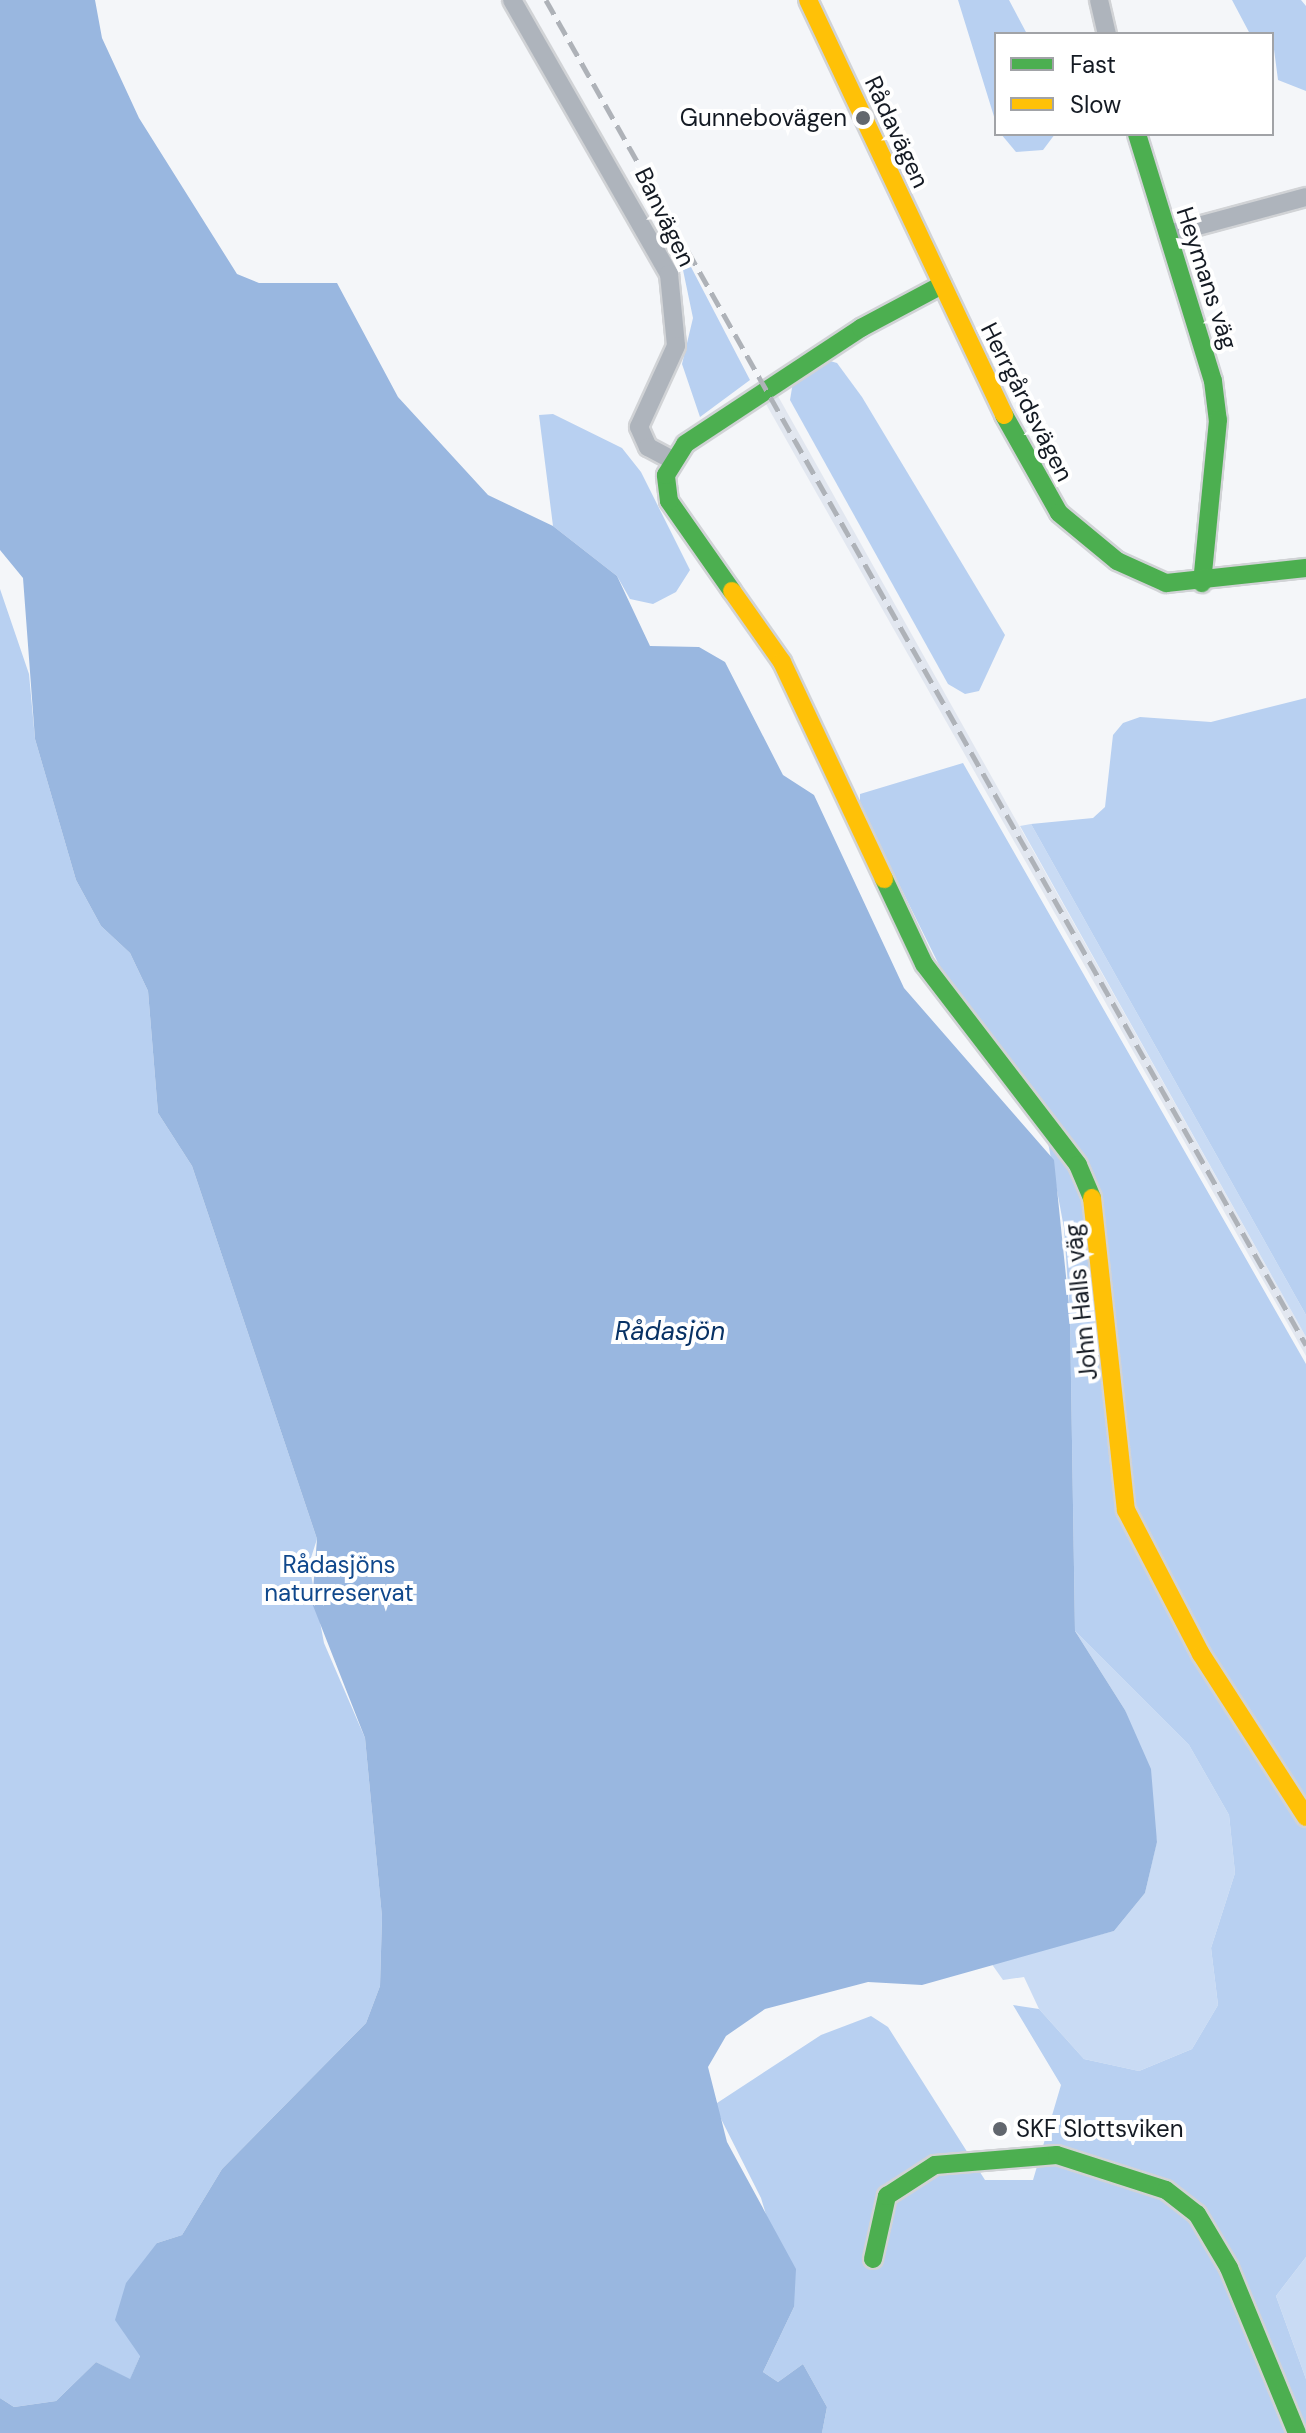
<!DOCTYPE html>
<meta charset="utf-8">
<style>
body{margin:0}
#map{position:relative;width:1306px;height:2433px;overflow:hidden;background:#f4f6f9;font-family:"DM Sans",sans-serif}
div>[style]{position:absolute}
.built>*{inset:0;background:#e2e7f0}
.green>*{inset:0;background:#c9dbf4}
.forest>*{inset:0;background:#b8d0f1}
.water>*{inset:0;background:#99b7e0}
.roads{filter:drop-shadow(2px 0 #d1d3d6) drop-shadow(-2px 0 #d1d3d6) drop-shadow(0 2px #d1d3d6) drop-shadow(0 -2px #d1d3d6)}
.street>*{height:18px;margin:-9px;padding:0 9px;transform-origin:9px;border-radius:9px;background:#aeb4bc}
.fast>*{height:18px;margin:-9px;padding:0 9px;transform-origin:9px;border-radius:9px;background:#4caf50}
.slow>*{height:18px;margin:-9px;padding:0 9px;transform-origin:9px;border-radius:9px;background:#ffc107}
.rail>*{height:5px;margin-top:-2.5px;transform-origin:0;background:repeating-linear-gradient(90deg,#aeb2b8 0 16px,transparent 0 24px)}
.dots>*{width:22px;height:22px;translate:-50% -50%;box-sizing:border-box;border:4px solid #fff;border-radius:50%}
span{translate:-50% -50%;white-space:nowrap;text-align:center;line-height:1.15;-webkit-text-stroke:8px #fff;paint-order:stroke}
.poi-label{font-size:24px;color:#141a23}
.right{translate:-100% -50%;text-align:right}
.left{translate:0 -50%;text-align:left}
.street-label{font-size:24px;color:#141a23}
.park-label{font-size:24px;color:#10488c}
.water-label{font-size:26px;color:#083265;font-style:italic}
.legend{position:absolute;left:994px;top:32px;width:280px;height:104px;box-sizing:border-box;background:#fff;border:2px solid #a1a3a7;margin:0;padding:10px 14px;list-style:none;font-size:24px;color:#141a23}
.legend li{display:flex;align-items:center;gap:16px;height:40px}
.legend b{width:40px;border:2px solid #a1a3a7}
</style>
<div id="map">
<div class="built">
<div style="clip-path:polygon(774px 389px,1306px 1337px,1306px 1356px,762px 397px)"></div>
</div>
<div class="green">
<div style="clip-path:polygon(1031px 824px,1306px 1315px,1306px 1337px,1020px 826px)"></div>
<div style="clip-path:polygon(1075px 1631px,1189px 1745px,1229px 1815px,1235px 1873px,1211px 1948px,1218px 2005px,1192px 2049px,1139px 2071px,1084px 2059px,1039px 2009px,1024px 1977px,1003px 1980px,991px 1963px,1114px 1931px,1145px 1893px,1157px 1841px,1125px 1710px)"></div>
<div style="clip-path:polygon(1306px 2257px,1306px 2379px,1276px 2296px)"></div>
</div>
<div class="forest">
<div style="clip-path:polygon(958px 0,1009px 0,1027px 34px,996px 34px,996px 123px)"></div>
<div style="clip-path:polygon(1232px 0,1301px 0,1306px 6px,1306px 91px,1278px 80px,1272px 34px,1250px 34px)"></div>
<div style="clip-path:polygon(1001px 134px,1055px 134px,1043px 150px,1016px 152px)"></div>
<div style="clip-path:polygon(691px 267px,750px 380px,700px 417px,682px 364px,693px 318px,683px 270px)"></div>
<div style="clip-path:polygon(823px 359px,837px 363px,862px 397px,1005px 635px,979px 691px,965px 694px,948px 684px,790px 400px,794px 376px)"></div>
<div style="clip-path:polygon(553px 414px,622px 448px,641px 472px,690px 570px,676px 592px,653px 604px,630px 599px,617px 576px,553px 526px,539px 415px)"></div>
<div style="clip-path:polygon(0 589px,29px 674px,35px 739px,76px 880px,101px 926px,130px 953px,148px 991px,158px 1113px,192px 1166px,317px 1539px,309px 1564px,324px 1643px,365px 1738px,382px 1917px,380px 1986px,366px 2023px,222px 2169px,182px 2235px,157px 2243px,140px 2356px,130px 2380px,96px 2362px,56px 2401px,14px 2407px,0 2398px)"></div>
<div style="clip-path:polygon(1306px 698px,1306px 1315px,1031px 824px,1093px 818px,1105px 807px,1113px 735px,1123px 723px,1140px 717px,1211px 722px)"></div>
<div style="clip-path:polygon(963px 763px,1306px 1364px,1306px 2257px,1276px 2296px,1306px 2379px,1306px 2433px,822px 2433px,827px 2407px,803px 2364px,778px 2382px,763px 2372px,794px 2307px,761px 2198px,714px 2105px,821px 2035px,871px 2016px,888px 2027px,985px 2180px,1033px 2180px,1061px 2085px,1013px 2005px,1039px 2009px,1084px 2059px,1139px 2071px,1192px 2049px,1218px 2005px,1211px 1948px,1235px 1873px,1229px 1815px,1189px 1745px,1075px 1631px,1070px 1315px,1064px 1228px,1041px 1105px,949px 985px,860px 806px,860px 794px)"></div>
</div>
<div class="water">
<div style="clip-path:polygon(0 0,95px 0,102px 38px,139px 118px,237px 274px,259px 283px,337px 283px,398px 397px,488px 495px,553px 526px,617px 576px,650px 646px,699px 647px,725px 662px,783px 775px,814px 795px,904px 988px,1054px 1160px,1070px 1315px,1075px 1631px,1125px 1710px,1151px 1769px,1157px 1842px,1145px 1893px,1114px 1931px,922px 1985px,868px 1982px,765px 2009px,726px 2036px,708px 2067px,727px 2142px,796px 2269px,794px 2307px,763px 2372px,778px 2382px,803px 2364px,827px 2407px,822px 2433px,0 2433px,0 2398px,14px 2407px,56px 2401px,96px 2362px,130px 2379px,140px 2356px,115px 2320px,126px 2283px,157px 2243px,182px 2235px,222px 2169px,366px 2023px,380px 1986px,382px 1917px,365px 1738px,312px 1603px,317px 1539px,192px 1166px,158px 1113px,148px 991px,130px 953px,101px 926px,76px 880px,35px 739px,23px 578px,0 550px)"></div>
</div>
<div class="roads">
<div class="street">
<div style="left:512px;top:0;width:316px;rotate:60.2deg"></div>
<div style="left:669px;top:274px;width:72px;rotate:84.4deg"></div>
<div style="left:676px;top:346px;width:89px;rotate:114.6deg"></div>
<div style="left:639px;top:427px;width:22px;rotate:66deg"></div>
<div style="left:648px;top:447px;width:26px;rotate:28deg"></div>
<div style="left:1099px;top:0;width:35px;rotate:77deg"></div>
<div style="left:1168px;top:234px;width:143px;rotate:-15deg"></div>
</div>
<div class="fast">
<div style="left:1137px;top:134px;width:258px;rotate:72.9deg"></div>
<div style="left:1213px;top:381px;width:39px;rotate:83deg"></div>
<div style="left:1218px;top:420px;width:164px;rotate:95.6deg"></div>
<div style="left:1004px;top:415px;width:112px;rotate:60.7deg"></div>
<div style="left:1059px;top:513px;width:75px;rotate:39.6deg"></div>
<div style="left:1117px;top:561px;width:54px;rotate:24.2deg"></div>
<div style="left:1166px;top:583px;width:141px;rotate:-6.1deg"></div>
<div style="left:732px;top:591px;width:110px;rotate:-125deg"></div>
<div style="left:669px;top:501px;width:26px;rotate:-97deg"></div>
<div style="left:666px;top:475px;width:36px;rotate:-58deg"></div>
<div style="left:685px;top:444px;width:211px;rotate:-33.4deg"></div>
<div style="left:861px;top:328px;width:92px;rotate:-28deg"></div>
<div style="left:884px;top:879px;width:94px;rotate:64.8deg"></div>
<div style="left:924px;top:964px;width:253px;rotate:52.5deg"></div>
<div style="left:1078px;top:1165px;width:36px;rotate:67deg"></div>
<div style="left:873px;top:2259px;width:65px;rotate:-77.5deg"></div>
<div style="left:887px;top:2196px;width:57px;rotate:-32.9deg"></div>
<div style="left:935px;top:2165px;width:122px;rotate:-4.7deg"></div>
<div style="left:1057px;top:2155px;width:114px;rotate:17.8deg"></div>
<div style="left:1166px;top:2190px;width:39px;rotate:38deg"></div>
<div style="left:1197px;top:2214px;width:63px;rotate:59.3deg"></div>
<div style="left:1229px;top:2268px;width:178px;rotate:67.6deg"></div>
</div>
<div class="slow">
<div style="left:808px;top:0;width:459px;rotate:64.7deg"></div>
<div style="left:732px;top:591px;width:87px;rotate:54.8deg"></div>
<div style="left:782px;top:662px;width:240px;rotate:64.8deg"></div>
<div style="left:1092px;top:1198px;width:314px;rotate:83.8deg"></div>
<div style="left:1126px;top:1510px;width:162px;rotate:62.5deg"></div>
<div style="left:1201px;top:1654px;width:194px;rotate:57.2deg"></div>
</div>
</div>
<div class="rail">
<div style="left:546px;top:0;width:1545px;rotate:60.53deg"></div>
</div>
<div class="dots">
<div style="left:863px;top:118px;background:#62676e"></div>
<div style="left:1000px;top:2129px;background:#62676e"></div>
</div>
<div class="poi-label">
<span class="right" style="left:847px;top:118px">Gunnebovägen</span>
<span class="left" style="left:1016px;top:2129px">SKF Slottsviken</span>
</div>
<div class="street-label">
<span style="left:897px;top:132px;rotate:65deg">Rådavägen</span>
<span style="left:665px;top:217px;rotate:64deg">Banvägen</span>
<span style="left:1207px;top:278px;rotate:72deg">Heymans väg</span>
<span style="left:1027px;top:402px;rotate:63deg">Herrgårdsvägen</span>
<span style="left:1081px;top:1302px;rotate:-96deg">John Halls väg</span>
</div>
<div class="park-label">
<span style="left:339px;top:1579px">Rådasjöns<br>naturreservat</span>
</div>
<div class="water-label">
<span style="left:670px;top:1332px">Rådasjön</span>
</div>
<ul class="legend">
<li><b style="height:10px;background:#4caf50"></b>Fast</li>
<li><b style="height:10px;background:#ffc107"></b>Slow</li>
</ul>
</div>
